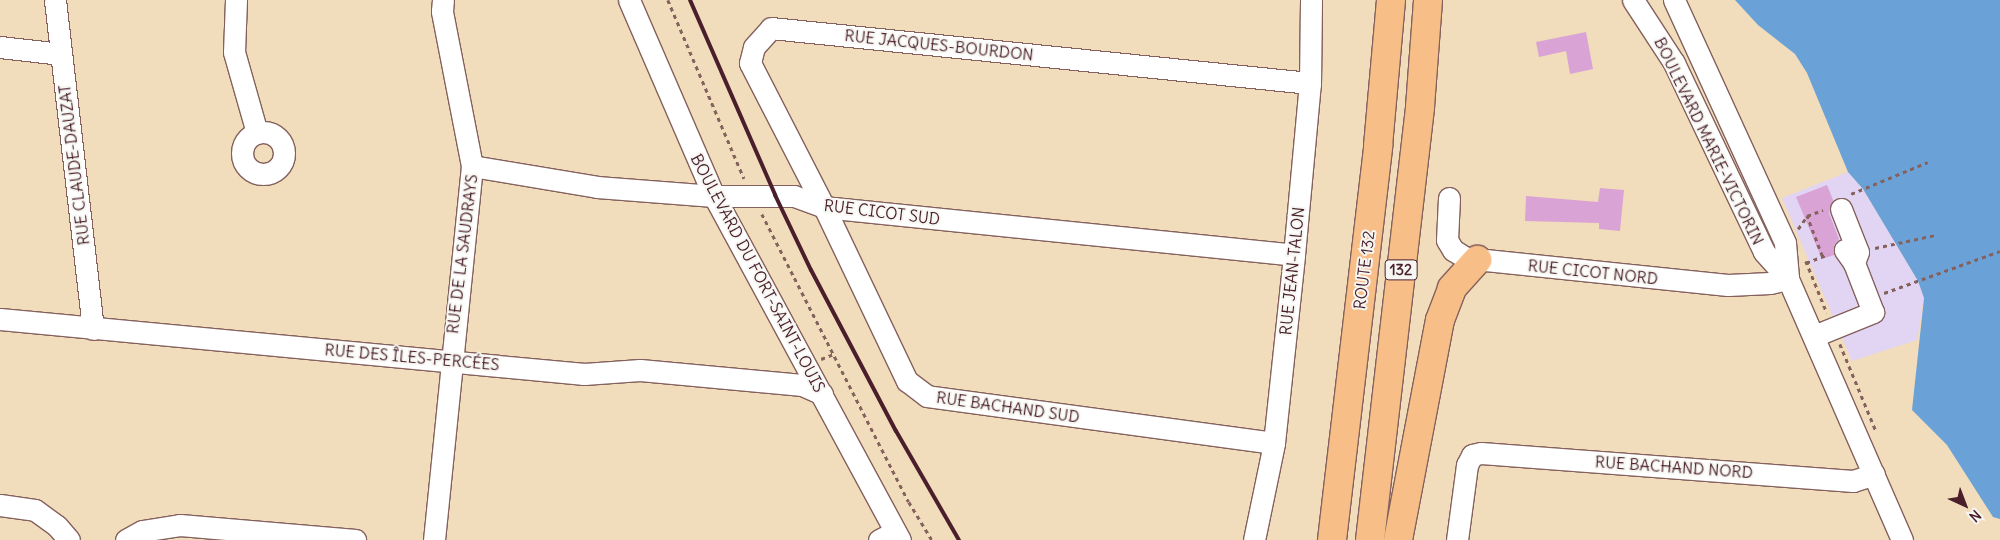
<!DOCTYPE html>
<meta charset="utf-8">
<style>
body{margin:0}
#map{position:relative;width:2000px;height:540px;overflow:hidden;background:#f1dcbb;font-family:Delius,sans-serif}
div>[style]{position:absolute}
.built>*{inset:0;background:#e2d4f3}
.water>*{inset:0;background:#6aa2d8}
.building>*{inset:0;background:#d9a3d5}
.path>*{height:2.5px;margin-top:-1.25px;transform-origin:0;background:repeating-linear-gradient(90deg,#84615d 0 4px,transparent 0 8px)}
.roads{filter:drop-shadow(1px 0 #84615d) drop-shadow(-1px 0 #84615d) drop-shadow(0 1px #84615d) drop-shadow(0 -1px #84615d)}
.minor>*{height:21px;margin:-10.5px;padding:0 10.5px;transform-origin:10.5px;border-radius:10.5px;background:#fff}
.minor>.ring{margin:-10.5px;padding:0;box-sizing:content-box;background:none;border:21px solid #fff;border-radius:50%}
.highway>*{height:28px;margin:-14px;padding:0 14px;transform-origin:14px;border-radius:14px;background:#f7be88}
.rail>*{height:4px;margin:-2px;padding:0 2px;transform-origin:2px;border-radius:2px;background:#4a1f2b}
span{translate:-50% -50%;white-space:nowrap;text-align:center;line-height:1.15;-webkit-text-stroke:4px #f6f6f2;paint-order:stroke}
.shield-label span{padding:1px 4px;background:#f6f6f2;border:1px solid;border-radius:4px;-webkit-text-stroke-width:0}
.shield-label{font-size:15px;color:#4a1f2b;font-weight:700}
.street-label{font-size:16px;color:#4a1f2b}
.north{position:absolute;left:1940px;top:480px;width:50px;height:50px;-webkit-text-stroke:4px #f6f6f2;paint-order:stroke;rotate:137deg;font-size:14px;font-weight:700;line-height:20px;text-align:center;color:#4a1f2b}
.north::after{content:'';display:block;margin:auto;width:18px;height:22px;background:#4a1f2b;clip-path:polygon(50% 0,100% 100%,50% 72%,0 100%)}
</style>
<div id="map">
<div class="built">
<div style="clip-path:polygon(1848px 172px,1863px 189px,1918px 281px,1924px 298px,1917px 340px,1852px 361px,1782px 198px)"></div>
</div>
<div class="water">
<div style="clip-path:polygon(1735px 0,2000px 0,2000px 519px,1993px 517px,1947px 445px,1912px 410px,1924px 298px,1918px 281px,1863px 189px,1848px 172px,1807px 73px,1795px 54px,1758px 25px)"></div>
</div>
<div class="building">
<div style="clip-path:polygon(1586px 32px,1593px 69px,1570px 74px,1566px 51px,1539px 57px,1536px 42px)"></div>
<div style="clip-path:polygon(1827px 185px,1833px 200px,1829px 213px,1839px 239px,1834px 245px,1834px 255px,1822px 259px,1796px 197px)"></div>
<div style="clip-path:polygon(1600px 188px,1624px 190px,1620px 231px,1599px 229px,1599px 223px,1525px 221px,1526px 196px,1598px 202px)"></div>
</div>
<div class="path">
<div style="left:668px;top:0;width:194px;rotate:66.9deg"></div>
<div style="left:1851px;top:194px;width:83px;rotate:-22.6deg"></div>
<div style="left:762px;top:214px;width:323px;rotate:63deg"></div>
<div style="left:909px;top:502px;width:44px;rotate:58.8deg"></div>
<div style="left:1798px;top:229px;width:16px;rotate:-55deg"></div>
<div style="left:1875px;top:248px;width:61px;rotate:-12.2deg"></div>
<div style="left:1822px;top:256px;width:43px;rotate:-110.6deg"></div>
<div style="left:1807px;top:216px;width:17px;rotate:-21deg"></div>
<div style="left:1806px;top:261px;width:56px;rotate:68deg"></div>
<div style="left:1806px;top:263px;width:24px;rotate:-22deg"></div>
<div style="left:1884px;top:293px;width:123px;rotate:-19.9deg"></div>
<div style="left:1840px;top:344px;width:94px;rotate:67.5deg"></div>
<div style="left:821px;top:359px;width:14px;rotate:-21deg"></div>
</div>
<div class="roads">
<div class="minor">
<div style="left:55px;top:0;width:331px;rotate:83.4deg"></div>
<div style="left:236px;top:0;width:52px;rotate:92.2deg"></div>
<div style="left:234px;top:52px;width:84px;rotate:74.1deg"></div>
<div style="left:629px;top:0;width:214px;rotate:66.6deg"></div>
<div style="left:714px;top:196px;width:391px;rotate:61.6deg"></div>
<div style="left:1633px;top:0;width:75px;rotate:56.9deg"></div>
<div style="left:1674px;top:63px;width:209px;rotate:64.5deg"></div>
<div style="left:1764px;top:252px;width:36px;rotate:48deg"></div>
<div style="left:1788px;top:279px;width:285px;rotate:66.4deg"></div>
<div style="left:1674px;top:0;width:267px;rotate:65.4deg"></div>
<div style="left:1785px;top:243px;width:36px;rotate:85deg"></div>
<div style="left:0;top:47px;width:61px;rotate:6.5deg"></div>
<div class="ring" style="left:242px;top:132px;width:21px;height:21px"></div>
<div style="left:472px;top:166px;width:127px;rotate:9.5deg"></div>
<div style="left:597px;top:187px;width:117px;rotate:4.4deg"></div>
<div style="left:714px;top:196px;width:80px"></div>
<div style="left:794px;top:196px;width:32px;rotate:20deg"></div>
<div style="left:824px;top:207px;width:472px;rotate:5.8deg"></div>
<div style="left:1449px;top:198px;width:42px;rotate:92.7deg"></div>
<div style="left:1447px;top:240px;width:12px;rotate:59deg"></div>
<div style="left:1453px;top:250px;width:15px;rotate:32deg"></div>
<div style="left:1466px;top:258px;width:263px;rotate:5.9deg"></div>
<div style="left:1728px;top:285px;width:42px;rotate:-2.7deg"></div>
<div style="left:1770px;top:283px;width:18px;rotate:-13deg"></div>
<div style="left:1841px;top:209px;width:46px;rotate:68.4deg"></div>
<div style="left:1858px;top:252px;width:12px;rotate:110deg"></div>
<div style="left:0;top:319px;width:587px;rotate:5.38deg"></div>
<div style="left:584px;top:374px;width:56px;rotate:-4.1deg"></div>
<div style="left:640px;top:370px;width:163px;rotate:5.3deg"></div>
<div style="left:802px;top:385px;width:22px;rotate:24deg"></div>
<div style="left:1814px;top:336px;width:64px;rotate:-22.1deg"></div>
<div style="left:1873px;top:312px;width:53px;rotate:-111.2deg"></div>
<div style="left:1854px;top:263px;width:16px;rotate:-125deg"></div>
<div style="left:1274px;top:443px;width:350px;rotate:-172.3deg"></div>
<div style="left:927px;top:396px;width:25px;rotate:-143deg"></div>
<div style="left:907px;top:381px;width:193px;rotate:-115.5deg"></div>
<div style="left:824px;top:207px;width:162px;rotate:-117.2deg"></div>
<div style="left:750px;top:63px;width:16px;rotate:-76deg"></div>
<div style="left:754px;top:47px;width:25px;rotate:-48deg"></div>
<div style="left:771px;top:28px;width:542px;rotate:5.83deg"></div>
<div style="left:0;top:505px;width:35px;rotate:8deg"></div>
<div style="left:35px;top:510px;width:27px;rotate:36deg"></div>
<div style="left:57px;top:526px;width:18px;rotate:49deg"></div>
<div style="left:126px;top:540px;width:18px;rotate:-29deg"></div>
<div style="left:142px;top:531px;width:38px;rotate:-9deg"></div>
<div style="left:180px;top:525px;width:176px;rotate:4.9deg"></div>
<div style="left:434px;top:540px;width:376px;rotate:-84.2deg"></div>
<div style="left:472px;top:166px;width:158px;rotate:-101deg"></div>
<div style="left:442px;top:11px;width:11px;rotate:-85deg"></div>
<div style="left:879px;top:540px;width:18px;rotate:-27deg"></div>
<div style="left:1254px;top:540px;width:99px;rotate:-78.3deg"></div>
<div style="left:1274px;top:443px;width:189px;rotate:-83.9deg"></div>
<div style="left:1294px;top:255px;width:173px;rotate:-84.7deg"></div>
<div style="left:1310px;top:83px;width:83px;rotate:-89.3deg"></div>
<div style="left:1457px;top:540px;width:76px;rotate:-82.4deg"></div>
<div style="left:1467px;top:465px;width:11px;rotate:-63deg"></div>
<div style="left:1472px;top:455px;width:9px;rotate:-13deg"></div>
<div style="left:1481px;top:453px;width:373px;rotate:4.3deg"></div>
<div style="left:1853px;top:481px;width:22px;rotate:-18deg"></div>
</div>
<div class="highway">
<div style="left:1332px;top:540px;width:397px;rotate:-83.3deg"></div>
<div style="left:1378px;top:146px;width:147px;rotate:-84.9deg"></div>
<div style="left:1370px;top:540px;width:436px;rotate:-83.4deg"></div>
<div style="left:1420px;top:107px;width:107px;rotate:-85.7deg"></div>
<div style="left:1398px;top:540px;width:224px;rotate:-79.2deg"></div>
<div style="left:1440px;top:320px;width:34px;rotate:-69deg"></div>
<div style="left:1452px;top:288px;width:38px;rotate:-48deg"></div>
</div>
</div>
<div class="rail">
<div style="left:690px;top:0;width:213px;rotate:66.4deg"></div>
<div style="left:775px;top:195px;width:83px;rotate:64.4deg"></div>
<div style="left:811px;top:270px;width:182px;rotate:62.2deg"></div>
<div style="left:896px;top:431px;width:126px;rotate:60deg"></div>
</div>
<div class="shield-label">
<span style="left:1401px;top:270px">132</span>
</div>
<div class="street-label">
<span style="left:939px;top:45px;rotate:6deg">RUE JACQUES-BOURDON</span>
<span style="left:1709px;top:141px;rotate:64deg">BOULEVARD MARIE-VICTORIN</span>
<span style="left:74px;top:165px;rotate:-97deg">RUE CLAUDE-DAUZAT</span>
<span style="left:882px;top:212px;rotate:7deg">RUE CICOT SUD</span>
<span style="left:462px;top:254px;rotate:-83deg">RUE DE LA SAUDRAYS</span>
<span style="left:1364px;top:270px;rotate:-83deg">ROUTE 132</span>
<span style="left:1292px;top:271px;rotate:-84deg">RUE JEAN-TALON</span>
<span style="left:1593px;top:272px;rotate:6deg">RUE CICOT NORD</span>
<span style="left:758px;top:273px;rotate:62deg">BOULEVARD DU FORT-SAINT-LOUIS</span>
<span style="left:412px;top:357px;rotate:5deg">RUE DES ÎLES-PERCÉES</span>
<span style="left:1008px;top:407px;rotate:8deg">RUE BACHAND SUD</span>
<span style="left:1674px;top:467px;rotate:4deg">RUE BACHAND NORD</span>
</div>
<div class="north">N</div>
</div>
